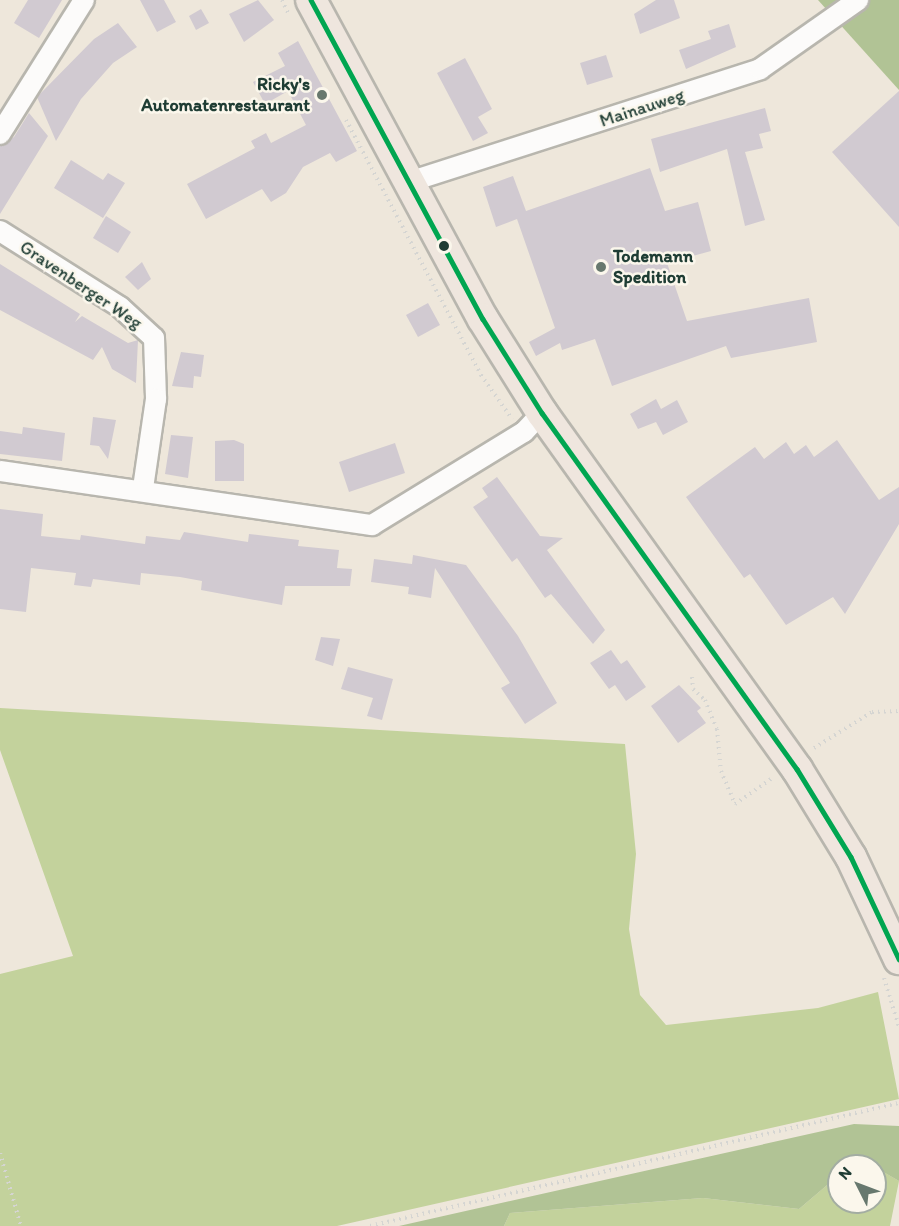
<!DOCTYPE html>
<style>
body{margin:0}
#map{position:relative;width:899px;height:1226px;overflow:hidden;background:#eee7db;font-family:Itim,sans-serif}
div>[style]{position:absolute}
.green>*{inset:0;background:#c3d29c}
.forest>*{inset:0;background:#b1c395}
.building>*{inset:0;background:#d1cad1}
.path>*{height:4px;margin-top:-2px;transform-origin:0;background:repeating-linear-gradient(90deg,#d5d5d2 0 1.5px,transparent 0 6px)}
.roads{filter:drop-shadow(2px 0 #b8b6ae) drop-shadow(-2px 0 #b8b6ae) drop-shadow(0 2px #b8b6ae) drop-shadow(0 -2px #b8b6ae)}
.street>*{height:20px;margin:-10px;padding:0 10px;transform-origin:10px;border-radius:10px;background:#fcfbfa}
.primary>*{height:30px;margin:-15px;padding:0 15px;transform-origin:15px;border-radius:15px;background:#efe6de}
.bus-1>*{height:4.5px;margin:-2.25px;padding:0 2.25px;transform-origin:2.25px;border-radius:2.25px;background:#00a651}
.dots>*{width:16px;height:16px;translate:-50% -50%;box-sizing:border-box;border:3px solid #fbf7ec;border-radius:50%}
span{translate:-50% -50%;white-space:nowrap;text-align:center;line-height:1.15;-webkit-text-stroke:5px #fbf7ec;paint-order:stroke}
.poi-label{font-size:18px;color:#1f3d34;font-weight:700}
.right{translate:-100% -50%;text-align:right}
.left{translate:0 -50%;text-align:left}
.street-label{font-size:18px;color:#1f3d34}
.north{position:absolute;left:827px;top:1154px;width:60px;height:60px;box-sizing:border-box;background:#fbf7ec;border:2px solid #a3ada2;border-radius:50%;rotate:312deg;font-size:16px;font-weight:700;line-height:24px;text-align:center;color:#1f3d34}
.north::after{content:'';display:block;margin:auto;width:21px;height:27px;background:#67786e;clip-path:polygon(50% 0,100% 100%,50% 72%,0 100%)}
</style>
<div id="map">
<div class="green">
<div style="clip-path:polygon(0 708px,625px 744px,636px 854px,629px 929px,640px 995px,666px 1025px,818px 1008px,878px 992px,899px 1099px,337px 1226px,0 1226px,0 974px,73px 956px,0 750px)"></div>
<div style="clip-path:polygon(875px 1167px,899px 1181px,890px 1226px,504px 1226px,510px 1213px,703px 1198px,799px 1209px,839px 1175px,839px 1202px,875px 1202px)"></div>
</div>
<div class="forest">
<div style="clip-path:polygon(818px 0,899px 0,899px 90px)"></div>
<div style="clip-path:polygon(854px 1124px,899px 1126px,899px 1181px,859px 1158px,839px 1166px,839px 1175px,799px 1209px,703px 1198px,510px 1213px,504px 1226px,399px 1226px)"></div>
</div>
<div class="building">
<div style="clip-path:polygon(28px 0,62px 0,39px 38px,14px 23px)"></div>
<div style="clip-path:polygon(140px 0,164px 0,176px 22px,157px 32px)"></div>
<div style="clip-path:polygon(258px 0,274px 20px,244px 42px,229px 14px)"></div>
<div style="clip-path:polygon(656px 0,674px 0,680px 18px,640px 34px,634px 14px)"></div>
<div style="clip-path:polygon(201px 9px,209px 23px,196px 30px,189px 16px)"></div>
<div style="clip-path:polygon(118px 23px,137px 47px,113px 63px,81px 99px,56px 141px,37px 97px,94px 39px)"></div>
<div style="clip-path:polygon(729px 24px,736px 47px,686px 69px,679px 50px,711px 39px,708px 31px)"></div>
<div style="clip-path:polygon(298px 41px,357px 151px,336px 162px,330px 153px,303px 167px,286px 193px,271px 202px,262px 189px,206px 219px,187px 184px,255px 148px,251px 141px,266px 133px,271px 143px,306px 125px,288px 91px,265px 104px,253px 82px,285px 66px,278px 53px)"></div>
<div style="clip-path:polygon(606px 55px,613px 77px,587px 85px,580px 63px)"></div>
<div style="clip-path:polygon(465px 58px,492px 109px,478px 117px,488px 133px,473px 141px,437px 73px)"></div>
<div style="clip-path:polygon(899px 91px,899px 227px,832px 152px)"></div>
<div style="clip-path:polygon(765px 108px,771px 131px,759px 134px,763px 148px,745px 152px,765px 220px,745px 226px,727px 149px,660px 172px,651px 139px)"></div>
<div style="clip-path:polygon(29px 113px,48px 136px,0 214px,0 146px,14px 137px)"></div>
<div style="clip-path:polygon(71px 160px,103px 180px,108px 173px,125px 183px,103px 218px,54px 188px)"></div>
<div style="clip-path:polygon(650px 168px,665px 211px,698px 202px,711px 251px,667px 263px,687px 321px,809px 298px,817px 342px,731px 358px,726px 346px,612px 386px,595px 339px,562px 350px,560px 343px,536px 356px,529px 342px,555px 328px,517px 219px,496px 227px,483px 187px,513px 176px,526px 211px)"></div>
<div style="clip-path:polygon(106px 216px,131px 232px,118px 253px,93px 238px)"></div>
<div style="clip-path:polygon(142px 262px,151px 279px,138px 290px,125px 277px)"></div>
<div style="clip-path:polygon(0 264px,80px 314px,75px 322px,82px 316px,128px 343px,138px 340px,136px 383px,112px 369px,102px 347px,93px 360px,0 310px)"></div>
<div style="clip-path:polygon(428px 303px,440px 325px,418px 337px,406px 315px)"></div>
<div style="clip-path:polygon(181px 352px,204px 355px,201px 377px,194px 376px,193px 388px,172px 386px)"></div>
<div style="clip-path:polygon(656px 399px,661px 409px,677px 400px,688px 422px,663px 435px,656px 422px,638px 429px,630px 414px)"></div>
<div style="clip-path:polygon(93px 417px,116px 420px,108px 459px,99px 446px,90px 445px)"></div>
<div style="clip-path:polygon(23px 427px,65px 433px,62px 461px,0 454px,0 431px,22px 434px)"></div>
<div style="clip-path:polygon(171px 435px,193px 437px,188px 478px,165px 474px)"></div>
<div style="clip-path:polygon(234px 440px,244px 444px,244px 481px,215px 481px,215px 441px)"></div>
<div style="clip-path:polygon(837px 440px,879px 500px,899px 487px,899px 524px,845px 614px,833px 597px,786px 625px,750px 574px,744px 578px,686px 497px,755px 447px,764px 459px,786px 442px,794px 454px,806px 445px,814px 457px)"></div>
<div style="clip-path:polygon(395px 443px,405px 473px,349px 492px,339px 462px)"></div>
<div style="clip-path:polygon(497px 477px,540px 536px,563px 538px,547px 550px,605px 630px,593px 644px,551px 594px,545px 598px,517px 558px,512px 562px,473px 507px,488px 497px,482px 488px)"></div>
<div style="clip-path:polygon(0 509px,43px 514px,41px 536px,80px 540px,81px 535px,145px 544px,146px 536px,180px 540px,184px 532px,248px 542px,249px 534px,299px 540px,298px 546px,339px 550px,337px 568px,352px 569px,350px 586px,285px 586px,282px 605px,201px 590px,202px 581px,180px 577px,141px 573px,140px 585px,93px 579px,91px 587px,74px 585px,76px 573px,31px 568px,26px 612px,0 609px)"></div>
<div style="clip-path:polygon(413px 555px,466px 565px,518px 636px,557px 703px,525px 724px,501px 688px,510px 683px,435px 568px,431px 598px,408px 594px,409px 587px,371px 582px,374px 559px,412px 564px)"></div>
<div style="clip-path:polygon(321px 637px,340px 639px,333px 666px,315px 660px)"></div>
<div style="clip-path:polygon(611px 650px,621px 664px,627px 660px,646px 687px,626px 701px,615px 685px,609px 689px,590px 663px)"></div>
<div style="clip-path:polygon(348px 667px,393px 679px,382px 720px,367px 716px,373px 698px,341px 689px)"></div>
<div style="clip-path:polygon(679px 685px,701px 708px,697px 711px,706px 723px,678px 743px,651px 706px)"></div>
</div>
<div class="path">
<div style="left:282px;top:0;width:14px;rotate:65deg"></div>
<div style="left:346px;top:120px;width:289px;rotate:62.1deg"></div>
<div style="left:481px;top:375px;width:54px;rotate:54.8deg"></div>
<div style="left:692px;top:677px;width:12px;rotate:85deg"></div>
<div style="left:693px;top:689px;width:16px;rotate:43deg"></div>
<div style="left:705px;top:700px;width:31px;rotate:68deg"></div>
<div style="left:717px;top:729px;width:42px;rotate:84.6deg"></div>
<div style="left:721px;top:771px;width:36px;rotate:67deg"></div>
<div style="left:735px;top:804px;width:44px;rotate:-34.8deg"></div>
<div style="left:814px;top:748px;width:68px;rotate:-31.8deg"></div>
<div style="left:872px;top:712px;width:27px;rotate:-2deg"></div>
<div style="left:884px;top:978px;width:51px;rotate:73deg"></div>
<div style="left:0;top:1153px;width:76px;rotate:74deg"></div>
<div style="left:370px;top:1226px;width:543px;rotate:-13.09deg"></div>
</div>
<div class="roads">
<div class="street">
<div style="left:0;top:134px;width:158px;rotate:-57.9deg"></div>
<div style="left:409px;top:182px;width:369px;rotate:-17.8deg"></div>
<div style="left:760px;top:69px;width:120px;rotate:-35.1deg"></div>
<div style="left:0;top:231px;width:142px;rotate:32.3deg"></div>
<div style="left:120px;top:307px;width:46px;rotate:42.4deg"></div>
<div style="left:154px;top:338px;width:61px;rotate:88.1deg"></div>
<div style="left:156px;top:399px;width:90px;rotate:98.3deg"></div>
<div style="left:0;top:471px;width:376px;rotate:8.3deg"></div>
<div style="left:372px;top:525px;width:178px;rotate:-31.5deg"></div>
<div style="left:524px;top:432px;width:26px;rotate:-47deg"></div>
</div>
<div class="primary">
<div style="left:311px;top:0;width:362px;rotate:61.7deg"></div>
<div style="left:483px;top:319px;width:111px;rotate:57.9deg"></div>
<div style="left:542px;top:413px;width:438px;rotate:54.4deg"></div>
<div style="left:797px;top:769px;width:103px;rotate:58.5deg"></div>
<div style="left:851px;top:857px;width:113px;rotate:64.8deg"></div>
</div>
</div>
<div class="bus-1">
<div style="left:311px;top:0;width:362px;rotate:61.7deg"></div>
<div style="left:483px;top:319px;width:111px;rotate:57.9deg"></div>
<div style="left:542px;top:413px;width:438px;rotate:54.4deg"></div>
<div style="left:797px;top:769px;width:103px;rotate:58.5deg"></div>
<div style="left:851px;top:857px;width:113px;rotate:64.8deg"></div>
</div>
<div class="dots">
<div style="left:322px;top:95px;background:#67786e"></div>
<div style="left:444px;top:246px;background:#1f3d34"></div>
<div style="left:601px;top:267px;background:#67786e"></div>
</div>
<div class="poi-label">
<span class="right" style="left:310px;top:95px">Ricky's<br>Automatenrestaurant</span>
<span class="left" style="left:613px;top:267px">Todemann<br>Spedition</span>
</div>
<div class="street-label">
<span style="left:642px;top:108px;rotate:-18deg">Mainauweg</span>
<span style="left:81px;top:285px;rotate:34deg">Gravenberger Weg</span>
</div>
<div class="north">N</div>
</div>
